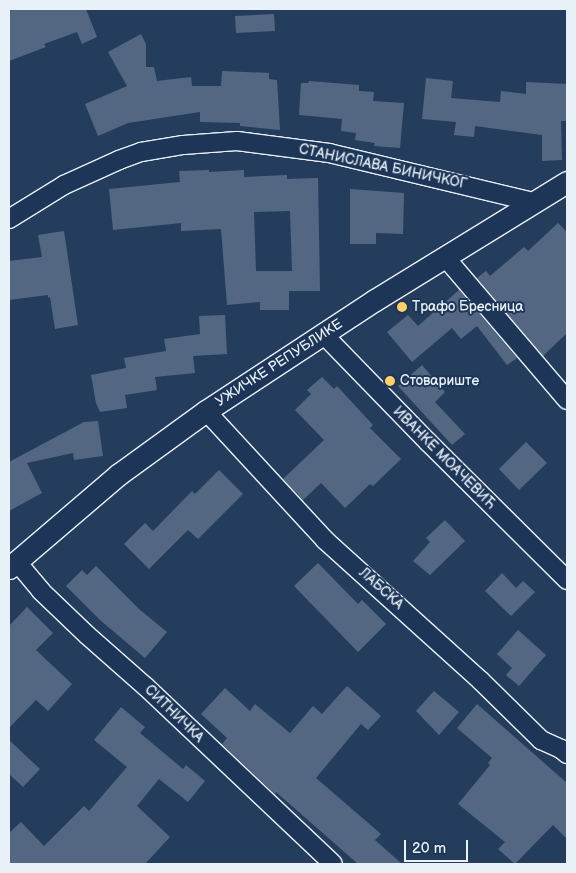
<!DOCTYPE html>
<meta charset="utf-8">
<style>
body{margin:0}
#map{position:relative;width:576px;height:873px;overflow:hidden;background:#253d5d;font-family:"Balsamiq Sans",sans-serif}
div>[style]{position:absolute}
.building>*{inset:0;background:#536782}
.roads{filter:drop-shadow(1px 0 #e8f1f8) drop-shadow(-1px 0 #e8f1f8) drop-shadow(0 1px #e8f1f8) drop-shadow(0 -1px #e8f1f8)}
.minor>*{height:18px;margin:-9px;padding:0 9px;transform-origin:9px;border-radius:9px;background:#1d3557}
.tertiary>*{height:21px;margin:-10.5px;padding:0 10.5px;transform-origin:10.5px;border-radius:10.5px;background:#1d3557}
.dots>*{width:14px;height:14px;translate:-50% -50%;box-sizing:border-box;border:2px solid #1d3557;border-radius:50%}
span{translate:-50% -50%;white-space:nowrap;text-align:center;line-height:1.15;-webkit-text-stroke:4px #1d3557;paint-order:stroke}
.street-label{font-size:14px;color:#e8f1f8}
.poi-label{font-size:14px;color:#e8f1f8}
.left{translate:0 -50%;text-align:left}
.frame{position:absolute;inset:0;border:10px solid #e8f1f8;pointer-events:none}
.scale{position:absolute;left:404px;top:840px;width:64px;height:22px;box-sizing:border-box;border:2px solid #e8f1f8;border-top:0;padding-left:6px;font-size:15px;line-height:18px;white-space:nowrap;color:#e8f1f8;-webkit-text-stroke:4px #1d3557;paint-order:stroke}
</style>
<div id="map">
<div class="building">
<div style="clip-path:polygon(15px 9px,86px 9px,97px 37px,82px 44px,77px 32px,44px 44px,46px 47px,9px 61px,9px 11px)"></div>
<div style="clip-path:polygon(274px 14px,275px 31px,236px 33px,235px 16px)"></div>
<div style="clip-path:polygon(141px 34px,146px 44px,146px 67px,154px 67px,157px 81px,191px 77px,192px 86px,221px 86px,222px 71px,269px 73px,269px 79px,277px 80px,280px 130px,240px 126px,240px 123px,200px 122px,200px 112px,128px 123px,98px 136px,85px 104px,127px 86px,108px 52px)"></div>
<div style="clip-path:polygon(426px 78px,453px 81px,451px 98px,500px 102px,501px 91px,526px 94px,526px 82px,567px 84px,567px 121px,561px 121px,562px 160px,542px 161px,542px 135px,475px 126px,474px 137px,454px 135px,456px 122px,422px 119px)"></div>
<div style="clip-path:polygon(309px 81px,359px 85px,359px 91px,374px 92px,373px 101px,404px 103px,400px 148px,374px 146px,375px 143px,355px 140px,356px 133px,341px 131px,342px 119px,299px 115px,301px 83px,308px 83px)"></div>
<div style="clip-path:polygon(evenodd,209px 170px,209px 172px,244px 170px,244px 177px,287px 175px,287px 179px,318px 178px,320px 291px,289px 291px,289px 310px,260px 310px,260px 302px,227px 305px,221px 229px,181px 231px,181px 223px,113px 230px,109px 189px,180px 182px,179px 171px,209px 170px,290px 211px,292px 271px,256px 271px,254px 212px,290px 211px)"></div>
<div style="clip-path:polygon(350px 189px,404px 193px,403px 234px,376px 233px,376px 244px,350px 244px)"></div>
<div style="clip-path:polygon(558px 223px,567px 232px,567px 333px,543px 356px,477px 278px,486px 271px,490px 276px,524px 247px,528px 251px)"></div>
<div style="clip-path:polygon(64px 231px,78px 325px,55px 329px,50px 297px,48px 298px,48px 295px,9px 300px,9px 261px,42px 257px,38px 235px)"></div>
<div style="clip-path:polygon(459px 290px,517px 358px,507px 365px,477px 326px,461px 339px,452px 328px,412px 362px,387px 332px,408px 315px,418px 326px)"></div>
<div style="clip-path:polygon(225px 315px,227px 354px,193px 356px,195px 373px,155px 377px,157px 390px,125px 395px,127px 408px,100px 412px,96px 403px,91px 375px,126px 368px,124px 358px,166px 351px,164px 339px,200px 334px,199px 316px)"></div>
<div style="clip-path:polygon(422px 365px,445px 392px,435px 402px,465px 434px,452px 445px,398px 386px)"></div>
<div style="clip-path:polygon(322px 377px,334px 389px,337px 386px,373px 425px,370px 428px,401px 459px,373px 486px,370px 484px,345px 508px,321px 483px,303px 500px,283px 479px,324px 440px,295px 410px,311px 394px,307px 390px)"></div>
<div style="clip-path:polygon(98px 421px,103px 456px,74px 460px,73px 453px,27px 463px,42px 493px,9px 511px,9px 462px,84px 422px)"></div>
<div style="clip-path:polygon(526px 442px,547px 463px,519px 490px,499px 469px)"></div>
<div style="clip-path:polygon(219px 470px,243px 494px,198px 539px,188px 530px,149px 569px,124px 544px,145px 523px,153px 531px,192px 491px,195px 494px)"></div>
<div style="clip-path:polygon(445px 520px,465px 541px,430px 575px,413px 561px,430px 542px,426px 538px)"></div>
<div style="clip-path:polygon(318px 563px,358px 604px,362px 600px,386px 624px,358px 652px,294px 586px)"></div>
<div style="clip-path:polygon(96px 566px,139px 609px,167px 632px,145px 658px,100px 620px,66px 586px,82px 570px,87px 575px)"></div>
<div style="clip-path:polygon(502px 573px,516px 588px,523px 581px,535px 592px,511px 616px,485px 591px)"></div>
<div style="clip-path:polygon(27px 607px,53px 633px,36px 650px,72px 684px,48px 711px,36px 700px,9px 728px,9px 626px)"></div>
<div style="clip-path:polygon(518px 630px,546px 655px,519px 686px,506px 675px,512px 668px,497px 654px)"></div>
<div style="clip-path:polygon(347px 686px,381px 716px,368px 730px,361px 724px,316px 778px,381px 834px,375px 840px,402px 864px,358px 864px,276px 792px,275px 794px,222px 744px,227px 738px,201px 714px,225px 688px,250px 711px,255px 704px,290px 733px,313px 706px,322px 714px)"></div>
<div style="clip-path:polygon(434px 691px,459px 712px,439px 735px,416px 711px)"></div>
<div style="clip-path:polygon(477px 704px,567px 783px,567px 839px,553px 825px,515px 864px,498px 849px,505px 842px,458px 804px,490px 765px,488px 763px,492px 758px,457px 728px)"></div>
<div style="clip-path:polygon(121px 707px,145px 727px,140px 733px,183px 769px,186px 765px,205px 781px,188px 802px,159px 779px,137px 806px,170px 837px,145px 864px,9px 864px,9px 833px,21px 822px,44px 846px,84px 806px,89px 811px,127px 767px,94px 740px)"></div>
<div style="clip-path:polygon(9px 740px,40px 769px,23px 787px,9px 774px)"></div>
</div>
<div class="roads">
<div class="minor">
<div style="left:9px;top:219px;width:65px;rotate:-31.7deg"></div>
<div style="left:64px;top:185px;width:60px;rotate:-24.4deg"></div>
<div style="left:119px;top:160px;width:23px;rotate:-20deg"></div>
<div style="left:141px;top:152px;width:43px;rotate:-9.5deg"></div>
<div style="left:183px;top:145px;width:54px;rotate:-4.2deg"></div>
<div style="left:237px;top:141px;width:93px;rotate:7.4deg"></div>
<div style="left:329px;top:153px;width:210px;rotate:13.5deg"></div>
<div style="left:445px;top:257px;width:188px;rotate:49.5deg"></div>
<div style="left:323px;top:334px;width:151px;rotate:45.8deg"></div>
<div style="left:428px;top:442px;width:196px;rotate:44.8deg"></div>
<div style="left:206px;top:411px;width:176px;rotate:47.3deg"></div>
<div style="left:325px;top:540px;width:209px;rotate:42.1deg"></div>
<div style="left:480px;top:680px;width:86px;rotate:44.5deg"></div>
<div style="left:541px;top:740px;width:22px;rotate:24deg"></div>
<div style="left:561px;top:749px;width:8px;rotate:40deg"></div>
<div style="left:17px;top:562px;width:38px;rotate:50deg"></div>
<div style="left:41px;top:591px;width:64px;rotate:43.7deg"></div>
<div style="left:87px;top:635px;width:79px;rotate:41.4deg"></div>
<div style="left:146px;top:687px;width:257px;rotate:43.4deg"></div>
</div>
<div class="tertiary">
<div style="left:9px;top:568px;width:145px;rotate:-40.5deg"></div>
<div style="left:119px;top:474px;width:107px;rotate:-35.9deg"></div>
<div style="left:206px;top:411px;width:202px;rotate:-33.3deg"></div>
<div style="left:375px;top:300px;width:225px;rotate:-31.6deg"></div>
</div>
</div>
<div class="dots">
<div style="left:402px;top:307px;background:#ffd166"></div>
<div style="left:390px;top:381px;background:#ffd166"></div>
</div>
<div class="street-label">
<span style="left:383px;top:167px;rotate:12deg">СТАНИСЛАВА БИНИЧКОГ</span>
<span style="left:279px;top:363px;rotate:-33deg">УЖИЧКЕ РЕПУБЛИКЕ</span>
<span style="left:444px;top:458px;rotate:45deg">ИВАНКЕ МОАЧЕВИЋ</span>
<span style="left:381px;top:589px;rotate:42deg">ЛАБСКА</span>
<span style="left:174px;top:714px;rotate:44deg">СИТНИЧКА</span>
</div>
<div class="poi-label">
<span class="left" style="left:412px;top:307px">Трафо Бресница</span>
<span class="left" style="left:400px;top:381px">Стовариште</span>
</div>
<div class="frame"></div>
<div class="scale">20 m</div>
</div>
